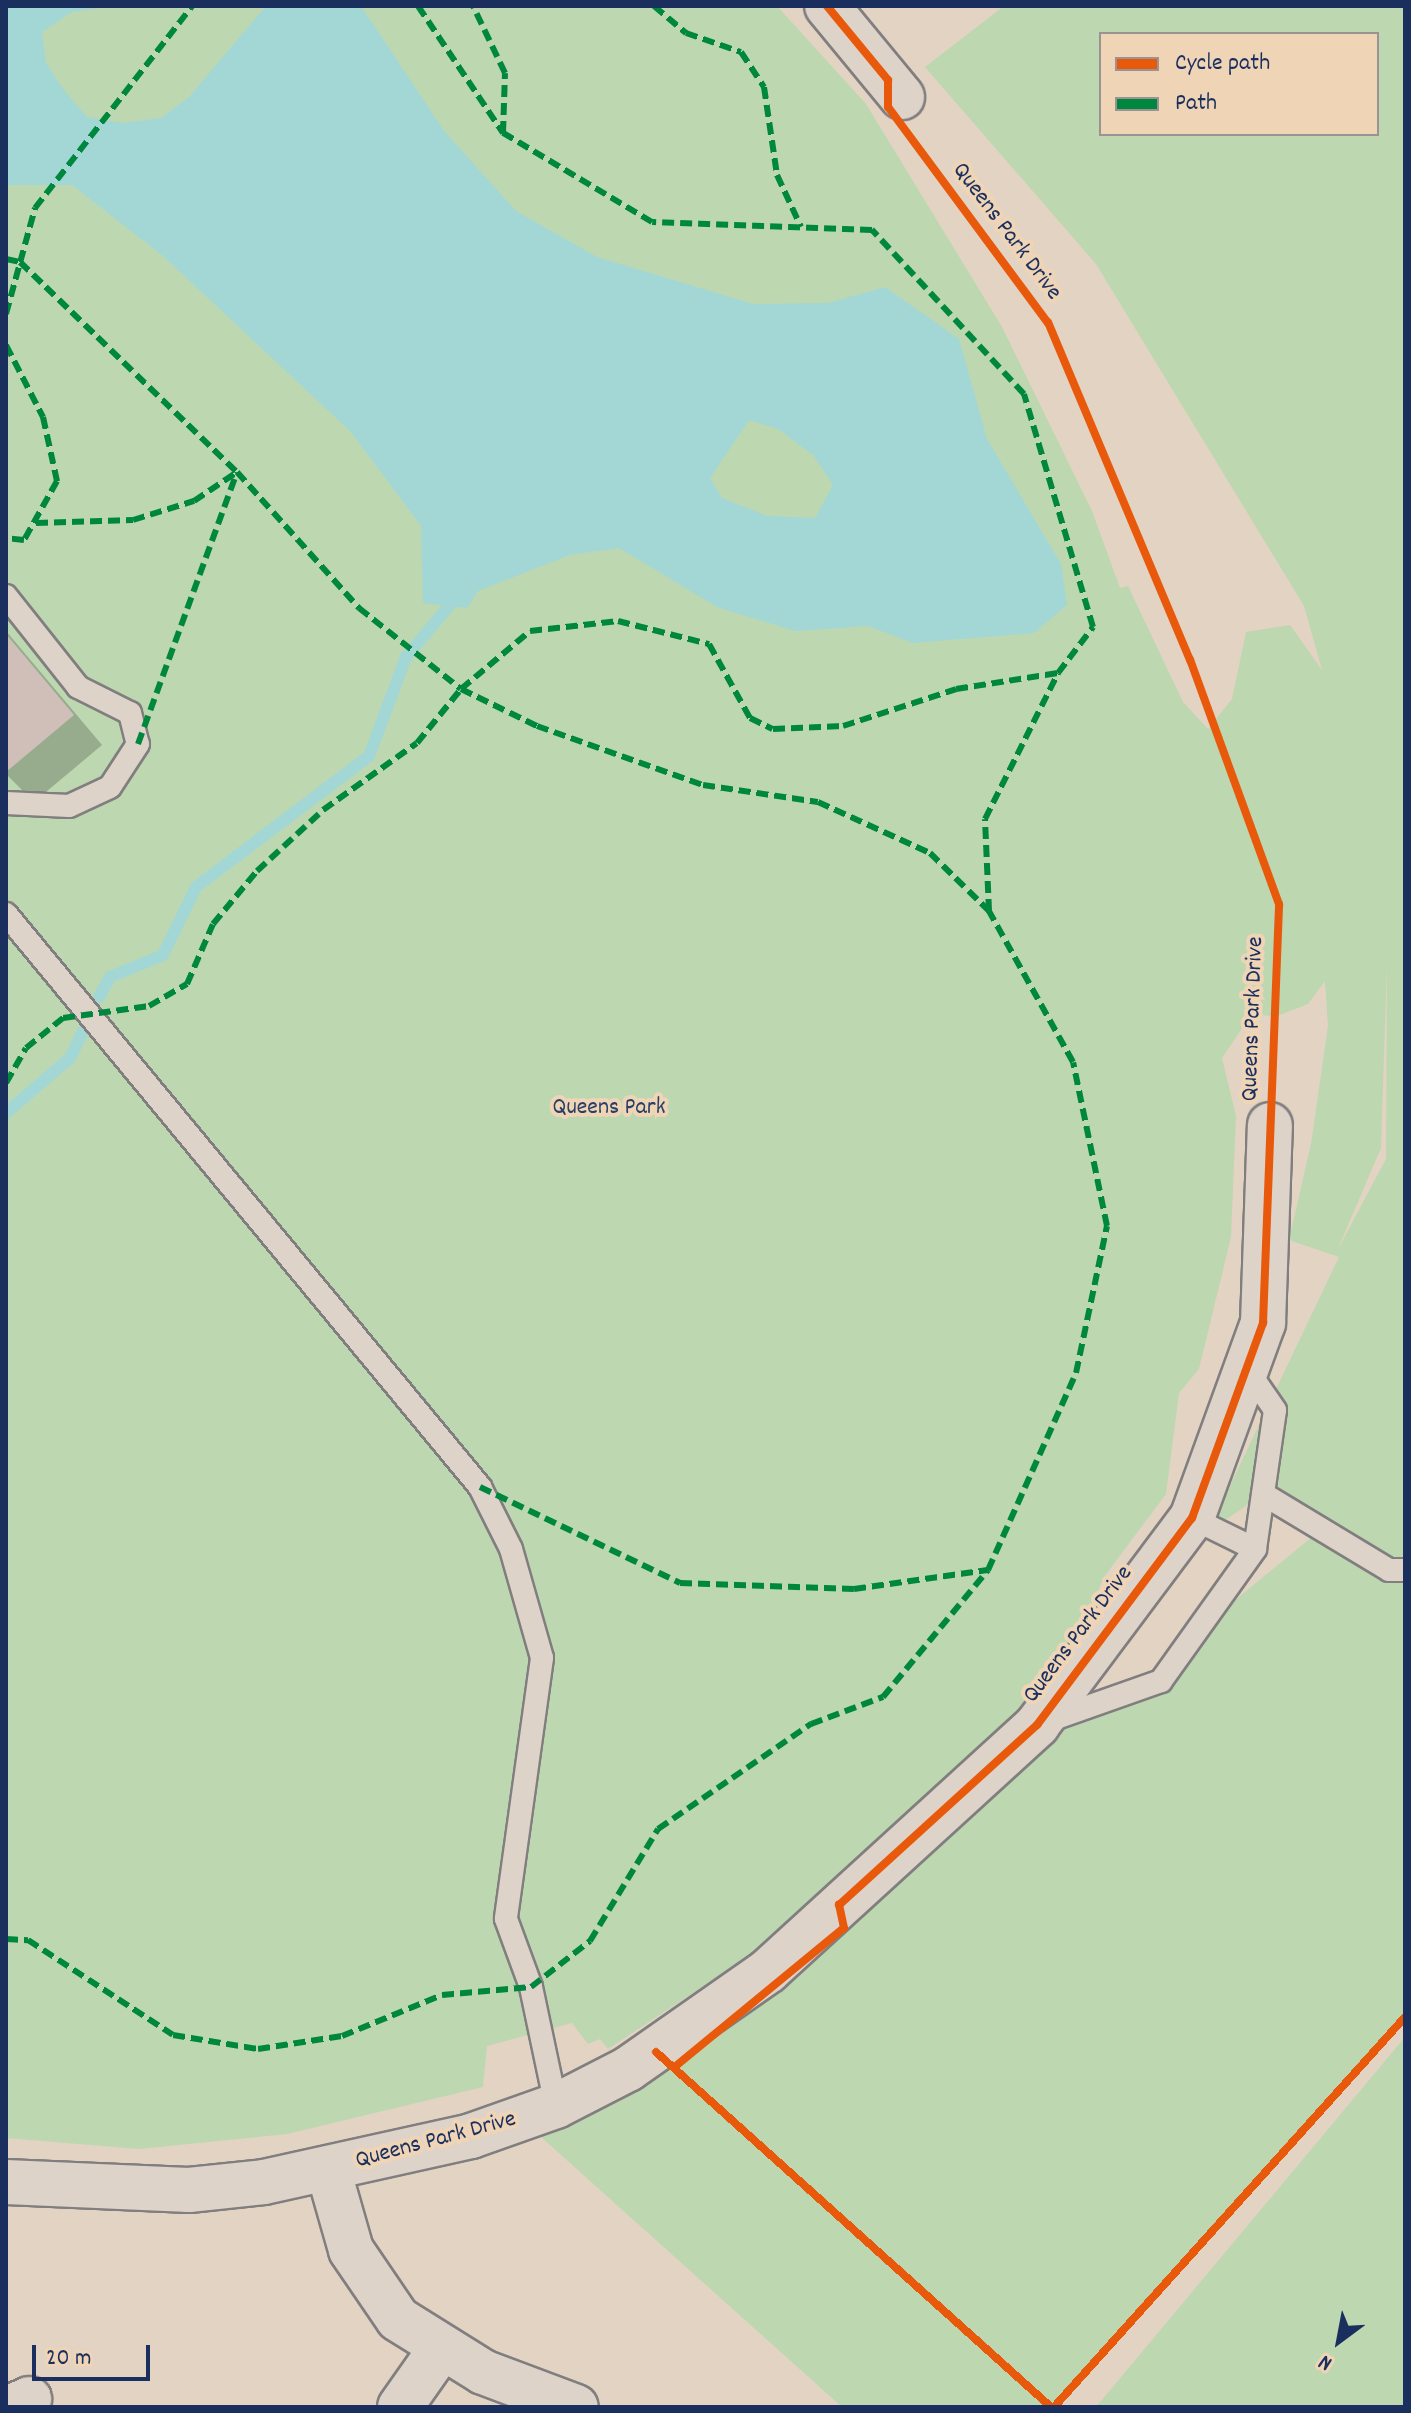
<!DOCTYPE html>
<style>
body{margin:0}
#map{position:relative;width:1411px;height:2413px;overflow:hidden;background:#e2d3c3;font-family:Dekko,sans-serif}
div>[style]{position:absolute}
.green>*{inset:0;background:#bdd7b1}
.water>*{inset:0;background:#a2d7d6}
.shadow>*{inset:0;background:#0003}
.stream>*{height:12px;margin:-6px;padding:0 6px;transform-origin:6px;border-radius:6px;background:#a2d7d6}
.building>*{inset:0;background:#cfbfb8}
.roads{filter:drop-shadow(2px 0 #817e7f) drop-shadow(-2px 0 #817e7f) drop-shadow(0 2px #817e7f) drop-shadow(0 -2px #817e7f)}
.service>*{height:22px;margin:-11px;padding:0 11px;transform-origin:11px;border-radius:11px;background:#ddd3c8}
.minor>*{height:44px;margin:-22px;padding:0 22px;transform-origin:22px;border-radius:22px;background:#ddd3c8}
.quiet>*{height:6px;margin-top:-3px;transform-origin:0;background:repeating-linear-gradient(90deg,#00873e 0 12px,transparent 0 18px)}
.cycleway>*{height:8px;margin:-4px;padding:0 4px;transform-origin:4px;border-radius:4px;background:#e8590c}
span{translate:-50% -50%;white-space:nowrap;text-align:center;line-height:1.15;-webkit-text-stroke:8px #efd4b6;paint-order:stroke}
.street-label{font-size:24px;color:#1b2f5e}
.park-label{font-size:24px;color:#284065}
.frame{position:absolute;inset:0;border:8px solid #1b2f5e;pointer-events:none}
.legend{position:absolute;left:1099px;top:32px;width:280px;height:104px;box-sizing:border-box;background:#efd4b6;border:2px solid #9a9293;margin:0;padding:10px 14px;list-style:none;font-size:24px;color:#1b2f5e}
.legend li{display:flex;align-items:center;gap:16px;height:40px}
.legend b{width:40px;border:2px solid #9a9293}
.north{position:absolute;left:1299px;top:2301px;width:80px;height:80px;-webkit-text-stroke:6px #efd4b6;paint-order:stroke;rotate:212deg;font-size:22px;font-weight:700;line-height:32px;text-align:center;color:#1b2f5e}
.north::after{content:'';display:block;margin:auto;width:28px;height:36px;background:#1b2f5e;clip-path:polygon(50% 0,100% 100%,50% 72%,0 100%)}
.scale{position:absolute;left:32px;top:2345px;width:118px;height:36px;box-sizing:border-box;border:4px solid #1b2f5e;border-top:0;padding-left:10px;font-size:24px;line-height:28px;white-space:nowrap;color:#1b2f5e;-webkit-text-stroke:6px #efd4b6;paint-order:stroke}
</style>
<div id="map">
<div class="green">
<div style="clip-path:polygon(evenodd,6px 6px,777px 6px,866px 104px,1002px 327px,1092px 511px,1120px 588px,1128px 586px,1183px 702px,1208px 729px,1232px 699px,1246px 632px,1290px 625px,1322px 670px,1304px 606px,1096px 264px,925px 67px,1004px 6px,1405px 6px,1405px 2017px,1054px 2407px,842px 2407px,521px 2119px,677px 2065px,1037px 1725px,1161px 1681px,1211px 1620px,1318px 1532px,1263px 1494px,1208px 1532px,1339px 1257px,1289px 1240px,1311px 1144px,1328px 1026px,1325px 981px,1308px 1004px,1277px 1016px,1251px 1015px,1222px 1058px,1236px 1116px,1231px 1237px,1199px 1369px,1179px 1393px,1166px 1494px,1104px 1577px,1069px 1657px,959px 1775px,770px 1942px,608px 2049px,600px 2039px,588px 2044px,572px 2023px,487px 2046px,483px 2087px,287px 2134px,139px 2149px,6px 2138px,6px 6px,1101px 34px,1377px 34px,1377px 134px,1101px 134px,1101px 34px,6px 6px,1387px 964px,1386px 1159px,1337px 1251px,1381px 1148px,1387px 964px)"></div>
<div style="clip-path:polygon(1405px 2037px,1405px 2407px,1096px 2407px)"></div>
</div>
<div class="water">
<div style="clip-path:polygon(evenodd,6px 6px,114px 6px,72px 12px,42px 32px,46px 63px,63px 89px,87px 117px,122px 123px,161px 118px,189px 97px,266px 6px,361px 6px,444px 131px,516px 211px,597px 257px,753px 304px,828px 303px,885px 287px,959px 339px,987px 439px,1061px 564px,1067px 605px,1034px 633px,913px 643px,868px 626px,795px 631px,717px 607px,619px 548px,570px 555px,478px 591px,467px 608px,423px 603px,421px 526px,351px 432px,163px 256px,72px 185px,6px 185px,6px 6px,749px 420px,778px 429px,814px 456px,833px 485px,815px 518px,767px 516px,722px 498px,710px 478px,749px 420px)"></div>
</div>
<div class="shadow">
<div style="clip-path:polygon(6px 631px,102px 745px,34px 802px,6px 774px)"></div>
</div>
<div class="stream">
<div style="left:99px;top:997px;width:23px;rotate:-61deg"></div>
<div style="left:110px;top:977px;width:57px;rotate:-22.5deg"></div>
<div style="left:163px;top:955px;width:76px;rotate:-64.1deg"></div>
<div style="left:196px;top:887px;width:217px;rotate:-37.1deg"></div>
<div style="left:369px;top:756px;width:106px;rotate:-69.5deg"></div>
<div style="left:406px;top:657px;width:67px;rotate:-49.9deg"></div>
<div style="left:6px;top:1113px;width:84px;rotate:-40.7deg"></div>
<div style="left:70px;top:1058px;width:30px;rotate:-64deg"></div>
</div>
<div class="building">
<div style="clip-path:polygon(6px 634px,74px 715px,6px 772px)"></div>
</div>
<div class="roads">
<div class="service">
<div style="left:6px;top:596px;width:116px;rotate:51.6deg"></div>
<div style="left:78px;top:687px;width:58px;rotate:26.6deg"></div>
<div style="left:130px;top:713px;width:32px;rotate:76deg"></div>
<div style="left:138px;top:744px;width:51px;rotate:123.1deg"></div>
<div style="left:110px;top:787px;width:45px;rotate:155.1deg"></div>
<div style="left:69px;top:806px;width:63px;rotate:-177.3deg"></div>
<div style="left:6px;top:914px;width:744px;rotate:50.4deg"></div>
<div style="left:480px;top:1487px;width:69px;rotate:63.4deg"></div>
<div style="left:511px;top:1549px;width:113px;rotate:74.1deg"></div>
<div style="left:542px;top:1658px;width:263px;rotate:97.9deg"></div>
<div style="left:506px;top:1919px;width:72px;rotate:69.8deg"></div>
<div style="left:531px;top:1987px;width:122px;rotate:78.1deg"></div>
<div style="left:1263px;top:1494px;width:147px;rotate:31.1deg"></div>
<div style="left:1389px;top:1570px;width:16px"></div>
<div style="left:1192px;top:1518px;width:70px;rotate:26.2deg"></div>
<div style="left:1045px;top:1722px;width:123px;rotate:-19.5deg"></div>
<div style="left:1161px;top:1681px;width:162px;rotate:-54.5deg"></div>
<div style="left:1255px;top:1549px;width:140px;rotate:-81.8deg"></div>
<div style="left:1275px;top:1410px;width:51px;rotate:-124.6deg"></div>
</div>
<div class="minor">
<div style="left:827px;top:6px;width:118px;rotate:50.5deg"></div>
<div style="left:328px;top:2169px;width:84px;rotate:74.1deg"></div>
<div style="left:351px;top:2250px;width:83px;rotate:55.7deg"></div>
<div style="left:398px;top:2319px;width:100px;rotate:31.9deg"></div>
<div style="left:483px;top:2372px;width:99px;rotate:20.6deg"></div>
<div style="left:6px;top:2182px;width:183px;rotate:2.5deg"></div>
<div style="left:189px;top:2190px;width:75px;rotate:-6.1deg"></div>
<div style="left:264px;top:2182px;width:212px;rotate:-12.5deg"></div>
<div style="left:471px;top:2136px;width:90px;rotate:-19.4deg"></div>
<div style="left:556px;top:2106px;width:81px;rotate:-27.2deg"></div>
<div style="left:628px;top:2069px;width:171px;rotate:-35deg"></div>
<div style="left:768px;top:1971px;width:365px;rotate:-42.4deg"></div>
<div style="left:1037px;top:1725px;width:259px;rotate:-53.2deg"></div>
<div style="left:1192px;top:1518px;width:208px;rotate:-70deg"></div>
<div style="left:1263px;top:1323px;width:198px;rotate:-88deg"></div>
<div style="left:12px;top:2407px;width:19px;rotate:-25deg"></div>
<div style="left:400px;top:2407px;width:70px;rotate:-54.9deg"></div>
</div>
</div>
<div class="quiet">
<div style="left:418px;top:6px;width:153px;rotate:56.2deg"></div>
<div style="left:654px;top:6px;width:42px;rotate:40.2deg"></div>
<div style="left:686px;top:33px;width:58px;rotate:19.1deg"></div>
<div style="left:741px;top:52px;width:42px;rotate:56.7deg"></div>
<div style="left:764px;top:87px;width:89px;rotate:81.6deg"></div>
<div style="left:777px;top:175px;width:57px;rotate:65.2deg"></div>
<div style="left:6px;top:259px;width:14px;rotate:12deg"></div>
<div style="left:20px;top:262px;width:302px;rotate:44.1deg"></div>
<div style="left:237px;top:472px;width:183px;rotate:48.1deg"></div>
<div style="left:359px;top:608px;width:130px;rotate:38.5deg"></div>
<div style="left:461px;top:689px;width:85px;rotate:26deg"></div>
<div style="left:537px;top:726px;width:176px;rotate:19.6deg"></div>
<div style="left:703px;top:785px;width:116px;rotate:8.4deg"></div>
<div style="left:818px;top:802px;width:123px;rotate:24.5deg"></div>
<div style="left:930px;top:853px;width:83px;rotate:44.5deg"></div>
<div style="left:6px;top:314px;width:110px;rotate:-74.7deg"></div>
<div style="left:35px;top:208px;width:256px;rotate:-52.1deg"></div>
<div style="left:6px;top:345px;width:81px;rotate:62.8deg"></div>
<div style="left:43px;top:417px;width:66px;rotate:77.7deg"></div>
<div style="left:57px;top:481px;width:68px;rotate:119.2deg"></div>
<div style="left:24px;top:540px;width:18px;rotate:-174deg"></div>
<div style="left:36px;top:523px;width:97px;rotate:-1.8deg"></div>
<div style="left:133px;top:520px;width:64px;rotate:-17.3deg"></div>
<div style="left:194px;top:501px;width:52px;rotate:-34deg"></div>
<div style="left:138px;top:744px;width:289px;rotate:-70deg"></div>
<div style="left:6px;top:1083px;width:40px;rotate:-60.3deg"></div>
<div style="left:26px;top:1048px;width:48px;rotate:-39deg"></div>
<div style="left:63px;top:1018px;width:87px;rotate:-7.9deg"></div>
<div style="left:149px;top:1006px;width:44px;rotate:-30.1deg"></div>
<div style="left:187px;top:984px;width:65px;rotate:-66.6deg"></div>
<div style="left:213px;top:924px;width:69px;rotate:-50.3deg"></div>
<div style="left:257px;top:871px;width:90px;rotate:-42.7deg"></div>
<div style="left:323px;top:810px;width:115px;rotate:-35.5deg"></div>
<div style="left:417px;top:743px;width:70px;rotate:-50.8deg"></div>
<div style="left:461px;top:689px;width:90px;rotate:-40deg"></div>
<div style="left:530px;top:631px;width:89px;rotate:-6.5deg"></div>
<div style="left:618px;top:621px;width:94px;rotate:14.2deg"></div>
<div style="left:709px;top:644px;width:85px;rotate:61deg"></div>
<div style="left:750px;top:718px;width:25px;rotate:26deg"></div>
<div style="left:773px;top:729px;width:70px;rotate:-2.5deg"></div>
<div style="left:843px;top:726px;width:119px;rotate:-18.1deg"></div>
<div style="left:956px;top:689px;width:103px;rotate:-8.9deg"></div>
<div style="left:480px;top:1487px;width:222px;rotate:25.6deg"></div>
<div style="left:680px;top:1583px;width:174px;rotate:2deg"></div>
<div style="left:854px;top:1589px;width:135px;rotate:-8.1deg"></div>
<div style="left:6px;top:1939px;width:22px;rotate:3deg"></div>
<div style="left:28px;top:1940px;width:173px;rotate:33.2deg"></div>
<div style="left:173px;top:2035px;width:86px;rotate:9.4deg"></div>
<div style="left:258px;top:2049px;width:85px;rotate:-8.8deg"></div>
<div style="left:342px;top:2036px;width:108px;rotate:-22.3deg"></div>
<div style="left:442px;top:1995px;width:89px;rotate:-5.1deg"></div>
<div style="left:531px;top:1987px;width:75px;rotate:-37.9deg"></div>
<div style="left:590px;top:1941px;width:131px;rotate:-58.7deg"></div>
<div style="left:658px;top:1829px;width:186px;rotate:-34.5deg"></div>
<div style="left:811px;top:1724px;width:77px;rotate:-20.6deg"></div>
<div style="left:883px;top:1697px;width:165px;rotate:-50.4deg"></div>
<div style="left:988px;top:1570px;width:216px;rotate:-65.9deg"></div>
<div style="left:1076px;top:1373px;width:150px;rotate:-78.1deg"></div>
<div style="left:1107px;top:1226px;width:167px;rotate:-101.7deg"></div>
<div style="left:1073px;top:1062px;width:173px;rotate:-119.1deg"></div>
<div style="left:989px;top:911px;width:92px;rotate:-92.5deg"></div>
<div style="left:985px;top:819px;width:163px;rotate:-63.4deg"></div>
<div style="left:1058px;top:673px;width:58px;rotate:-52.7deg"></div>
<div style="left:1093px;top:627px;width:243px;rotate:-106.5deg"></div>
<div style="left:1024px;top:394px;width:224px;rotate:-132.8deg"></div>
<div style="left:872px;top:230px;width:220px;rotate:-177.9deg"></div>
<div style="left:652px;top:222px;width:174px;rotate:-149.1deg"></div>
<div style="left:503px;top:133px;width:60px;rotate:-88.1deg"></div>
<div style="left:505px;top:73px;width:74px;rotate:-115.5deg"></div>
</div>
<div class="cycleway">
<div style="left:656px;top:2052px;width:531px;rotate:41.95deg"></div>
<div style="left:677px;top:2065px;width:216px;rotate:-39.4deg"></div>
<div style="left:844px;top:1928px;width:24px;rotate:-102deg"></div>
<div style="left:839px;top:1905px;width:268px;rotate:-42.3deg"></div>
<div style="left:1037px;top:1725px;width:259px;rotate:-53.2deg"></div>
<div style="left:1192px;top:1518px;width:208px;rotate:-70deg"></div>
<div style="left:1263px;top:1323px;width:419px;rotate:-87.8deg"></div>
<div style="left:1279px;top:904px;width:260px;rotate:-110deg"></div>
<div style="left:1190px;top:660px;width:366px;rotate:-112.8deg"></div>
<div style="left:1048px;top:323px;width:269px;rotate:-126.5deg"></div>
<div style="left:888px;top:107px;width:27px;rotate:-90deg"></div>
<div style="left:888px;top:80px;width:96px;rotate:-129.5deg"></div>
<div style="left:1054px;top:2407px;width:525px;rotate:-48.01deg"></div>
</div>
<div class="street-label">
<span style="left:1006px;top:232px;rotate:53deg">Queens Park Drive</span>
<span style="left:1254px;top:1019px;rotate:-88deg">Queens Park Drive</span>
<span style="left:1079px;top:1635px;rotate:-53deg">Queens Park Drive</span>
<span style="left:436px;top:2141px;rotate:-15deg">Queens Park Drive</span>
</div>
<div class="park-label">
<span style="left:609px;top:1109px">Queens Park</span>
</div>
<div class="frame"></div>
<ul class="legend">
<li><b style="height:10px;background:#e8590c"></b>Cycle path</li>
<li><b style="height:10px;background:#00873e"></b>Path</li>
</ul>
<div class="north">N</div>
<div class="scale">20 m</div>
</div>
